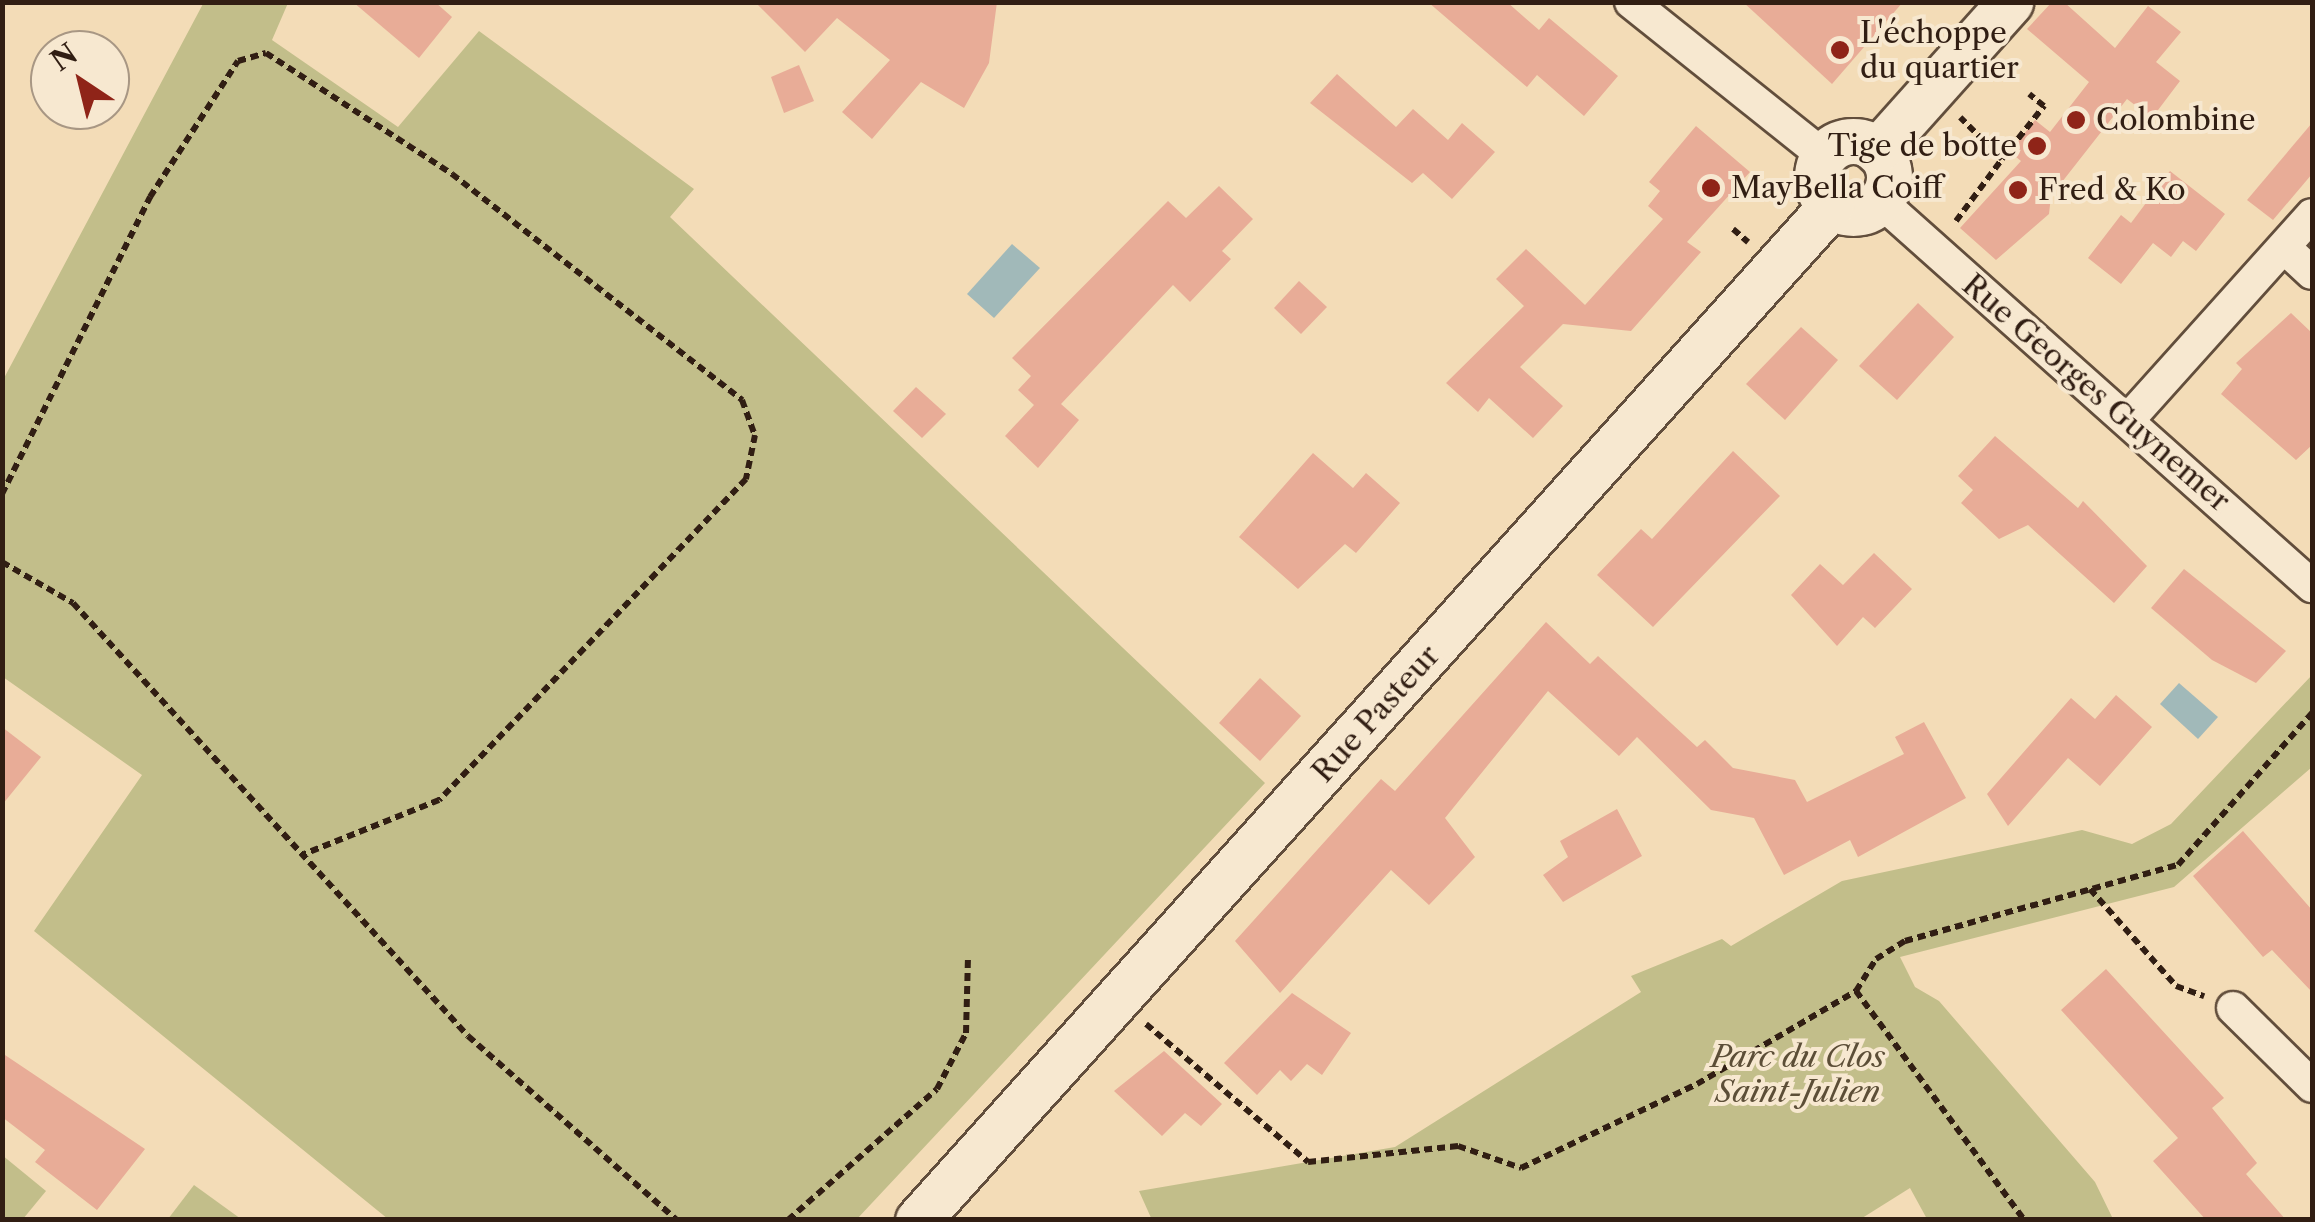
<!DOCTYPE html>
<meta charset="utf-8">
<style>
body{margin:0}
#map{position:relative;width:2315px;height:1222px;overflow:hidden;background:#f3dcb7;font-family:"Libre Caslon Text",serif}
div>[style]{position:absolute}
.green>*{inset:0;background:#c2be8a}
.water>*{inset:0;background:#a1b9b9}
.building>*{inset:0;background:#e8ac97}
.path>*{height:6px;margin-top:-3px;transform-origin:0;background:repeating-linear-gradient(90deg,#311e13 0 8px,transparent 0 13px)}
.roads{filter:drop-shadow(2px 0 #624e3c) drop-shadow(-2px 0 #624e3c) drop-shadow(0 2px #624e3c) drop-shadow(0 -2px #624e3c)}
.street>*{height:32px;margin:-16px;padding:0 16px;transform-origin:16px;border-radius:16px;background:#f7e8d0}
.secondary>*{height:45px;margin:-22.5px;padding:0 22.5px;transform-origin:22.5px;border-radius:22.5px;background:#f7e8d0}
.secondary>.ring{margin:-22.5px;padding:0;box-sizing:content-box;background:none;border:45px solid #f7e8d0;border-radius:50%}
.dots>*{width:28px;height:28px;translate:-50% -50%;box-sizing:border-box;border:5px solid #f7e8d0;border-radius:50%}
span{translate:-50% -50%;white-space:nowrap;text-align:center;line-height:1.15;-webkit-text-stroke:8px #f7e8d0;paint-order:stroke}
.poi-label{font-size:30px;color:#311e13}
.left{translate:0 -50%;text-align:left}
.right{translate:-100% -50%;text-align:right}
.street-label{font-size:30px;color:#311e13}
.park-label{font-size:30px;color:#5c4e37;font-style:italic}
.frame{position:absolute;inset:0;border:5px solid #311e13;pointer-events:none}
.north{position:absolute;left:30px;top:30px;width:100px;height:100px;box-sizing:border-box;background:#f7e8d0;border:2px solid #a89784;border-radius:50%;rotate:325deg;font-size:28px;font-weight:700;line-height:40px;text-align:center;color:#311e13}
.north::after{content:'';display:block;margin:auto;width:35px;height:45px;background:#8f2418;clip-path:polygon(50% 0,100% 100%,50% 72%,0 100%)}
</style>
<div id="map">
<div class="green">
<div style="clip-path:polygon(204px 2px,288px 3px,272px 40px,398px 127px,479px 31px,694px 189px,670px 217px,1265px 783px,857px 1219px,388px 1219px,34px 931px,142px 775px,3px 677px,3px 380px)"></div>
<div style="clip-path:polygon(2312px 675px,2312px 767px,2174px 887px,1900px 957px,1915px 987px,1939px 1001px,2095px 1182px,2113px 1219px,1927px 1219px,1910px 1188px,1859px 1220px,1152px 1220px,1139px 1191px,1395px 1147px,1641px 992px,1631px 976px,1722px 939px,1731px 946px,1842px 881px,2082px 830px,2132px 844px,2171px 824px)"></div>
<div style="clip-path:polygon(2px 1155px,46px 1191px,23px 1219px,3px 1219px)"></div>
<div style="clip-path:polygon(194px 1185px,241px 1219px,168px 1219px)"></div>
</div>
<div class="water">
<div style="clip-path:polygon(1012px 244px,1040px 268px,994px 318px,967px 294px)"></div>
<div style="clip-path:polygon(2179px 683px,2218px 717px,2198px 739px,2160px 704px)"></div>
</div>
<div class="building">
<div style="clip-path:polygon(353px 2px,435px 2px,452px 17px,419px 58px)"></div>
<div style="clip-path:polygon(755px 2px,997px 2px,989px 63px,964px 108px,921px 82px,872px 139px,842px 112px,890px 60px,837px 18px,805px 52px)"></div>
<div style="clip-path:polygon(1428px 2px,1507px 2px,1539px 30px,1549px 18px,1618px 76px,1584px 116px,1537px 75px,1527px 87px)"></div>
<div style="clip-path:polygon(1743px 2px,1903px 2px,1832px 84px)"></div>
<div style="clip-path:polygon(2052px 2px,2064px 2px,2115px 48px,2148px 6px,2181px 32px,2156px 62px,2180px 81px,2152px 118px,2127px 99px,2051px 196px,2049px 214px,1996px 260px,1960px 228px,2021px 161px,2010px 152px,2035px 120px,2050px 132px,2089px 82px,2027px 29px)"></div>
<div style="clip-path:polygon(799px 65px,814px 101px,784px 113px,771px 77px)"></div>
<div style="clip-path:polygon(1337px 74px,1396px 127px,1413px 109px,1448px 140px,1462px 123px,1495px 152px,1452px 199px,1423px 173px,1412px 183px,1310px 103px)"></div>
<div style="clip-path:polygon(2312px 123px,2312px 174px,2273px 220px,2247px 200px)"></div>
<div style="clip-path:polygon(1696px 126px,1750px 172px,1687px 242px,1701px 252px,1631px 331px,1563px 324px,1520px 367px,1563px 406px,1533px 438px,1489px 398px,1478px 412px,1446px 383px,1524px 306px,1496px 279px,1526px 249px,1585px 305px,1663px 219px,1648px 206px,1660px 191px,1649px 182px)"></div>
<div style="clip-path:polygon(2170px 171px,2225px 214px,2196px 251px,2183px 241px,2171px 257px,2153px 243px,2121px 284px,2088px 258px,2121px 215px,2131px 223px)"></div>
<div style="clip-path:polygon(1219px 186px,1253px 219px,1222px 251px,1231px 259px,1190px 302px,1173px 285px,1061px 404px,1079px 420px,1038px 468px,1005px 436px,1034px 405px,1018px 390px,1031px 376px,1012px 358px,1168px 201px,1186px 218px)"></div>
<div style="clip-path:polygon(1299px 281px,1327px 307px,1301px 334px,1274px 308px)"></div>
<div style="clip-path:polygon(1918px 303px,1954px 337px,1897px 400px,1859px 366px)"></div>
<div style="clip-path:polygon(2291px 313px,2312px 333px,2312px 445px,2296px 460px,2221px 394px,2242px 369px,2236px 363px)"></div>
<div style="clip-path:polygon(1801px 327px,1838px 360px,1785px 420px,1746px 384px)"></div>
<div style="clip-path:polygon(916px 387px,946px 414px,922px 438px,893px 411px)"></div>
<div style="clip-path:polygon(1995px 436px,2078px 508px,2083px 501px,2147px 566px,2114px 603px,2028px 525px,1999px 539px,1961px 503px,1973px 490px,1958px 476px)"></div>
<div style="clip-path:polygon(1733px 451px,1780px 496px,1653px 627px,1597px 575px,1641px 529px,1652px 539px)"></div>
<div style="clip-path:polygon(1313px 453px,1353px 488px,1366px 473px,1400px 503px,1356px 553px,1345px 544px,1298px 589px,1239px 537px)"></div>
<div style="clip-path:polygon(1874px 553px,1912px 589px,1875px 628px,1863px 617px,1837px 646px,1791px 595px,1820px 564px,1843px 585px)"></div>
<div style="clip-path:polygon(2184px 569px,2286px 651px,2256px 683px,2212px 660px,2151px 608px)"></div>
<div style="clip-path:polygon(1546px 622px,1590px 664px,1598px 656px,1697px 747px,1705px 740px,1733px 768px,1795px 780px,1807px 802px,1904px 754px,1895px 737px,1924px 722px,1966px 798px,1858px 857px,1850px 840px,1784px 875px,1754px 818px,1711px 810px,1637px 737px,1619px 756px,1548px 691px,1445px 818px,1475px 857px,1429px 905px,1391px 870px,1280px 993px,1235px 941px,1381px 779px,1395px 791px)"></div>
<div style="clip-path:polygon(1260px 678px,1301px 716px,1260px 761px,1219px 723px)"></div>
<div style="clip-path:polygon(2116px 695px,2152px 727px,2100px 786px,2068px 758px,2008px 826px,1987px 794px,2071px 698px,2095px 719px)"></div>
<div style="clip-path:polygon(2px 727px,41px 757px,2px 805px)"></div>
<div style="clip-path:polygon(1617px 809px,1642px 856px,1563px 902px,1543px 875px,1568px 857px,1560px 841px)"></div>
<div style="clip-path:polygon(2243px 831px,2312px 910px,2312px 992px,2272px 950px,2263px 957px,2193px 876px)"></div>
<div style="clip-path:polygon(2106px 969px,2224px 1098px,2212px 1108px,2257px 1163px,2246px 1174px,2286px 1220px,2206px 1220px,2153px 1161px,2178px 1138px,2061px 1010px)"></div>
<div style="clip-path:polygon(1292px 993px,1351px 1033px,1322px 1075px,1307px 1064px,1291px 1081px,1280px 1070px,1257px 1095px,1224px 1063px)"></div>
<div style="clip-path:polygon(1164px 1051px,1222px 1104px,1201px 1126px,1185px 1113px,1162px 1136px,1114px 1091px)"></div>
<div style="clip-path:polygon(2px 1053px,145px 1149px,97px 1210px,35px 1162px,45px 1150px,2px 1117px)"></div>
</div>
<div class="path">
<div style="left:2002px;top:159px;width:68px;rotate:-51.6deg"></div>
<div style="left:2044px;top:106px;width:19px;rotate:-141deg"></div>
<div style="left:1956px;top:221px;width:77px;rotate:-53.4deg"></div>
<div style="left:2002px;top:159px;width:59px;rotate:-135deg"></div>
<div style="left:1733px;top:229px;width:20px;rotate:41deg"></div>
<div style="left:2px;top:494px;width:332px;rotate:-63.5deg"></div>
<div style="left:150px;top:197px;width:162px;rotate:-57.1deg"></div>
<div style="left:238px;top:61px;width:29px;rotate:-16deg"></div>
<div style="left:266px;top:53px;width:222px;rotate:33deg"></div>
<div style="left:452px;top:174px;width:368px;rotate:37.9deg"></div>
<div style="left:742px;top:400px;width:37px;rotate:70deg"></div>
<div style="left:755px;top:435px;width:45px;rotate:101.6deg"></div>
<div style="left:746px;top:479px;width:444px;rotate:133.7deg"></div>
<div style="left:439px;top:800px;width:145px;rotate:158.2deg"></div>
<div style="left:2px;top:562px;width:82px;rotate:30deg"></div>
<div style="left:73px;top:603px;width:586px;rotate:47.63deg"></div>
<div style="left:468px;top:1036px;width:278px;rotate:41.4deg"></div>
<div style="left:2090px;top:889px;width:130px;rotate:48.4deg"></div>
<div style="left:2176px;top:986px;width:30px;rotate:20deg"></div>
<div style="left:1856px;top:991px;width:38px;rotate:-58deg"></div>
<div style="left:1876px;top:959px;width:34px;rotate:-32deg"></div>
<div style="left:1905px;top:941px;width:283px;rotate:-15.6deg"></div>
<div style="left:2178px;top:865px;width:203px;rotate:-48.6deg"></div>
<div style="left:1146px;top:1024px;width:213px;rotate:40.4deg"></div>
<div style="left:1308px;top:1162px;width:151px;rotate:-6.1deg"></div>
<div style="left:1458px;top:1146px;width:67px;rotate:19.2deg"></div>
<div style="left:1521px;top:1168px;width:195px;rotate:-25.5deg"></div>
<div style="left:1697px;top:1084px;width:184px;rotate:-30.3deg"></div>
<div style="left:1856px;top:991px;width:284px;rotate:53.7deg"></div>
<div style="left:788px;top:1220px;width:198px;rotate:-41.3deg"></div>
<div style="left:937px;top:1089px;width:63px;rotate:-62.6deg"></div>
<div style="left:966px;top:1033px;width:76px;rotate:-88.5deg"></div>
</div>
<div class="roads">
<div class="street">
<div style="left:1631px;top:2px;width:247px;rotate:38.6deg"></div>
<div style="left:1880px;top:201px;width:579px;rotate:41.71deg"></div>
<div style="left:2286px;top:249px;width:35px;rotate:43deg"></div>
<div style="left:2128px;top:420px;width:275px;rotate:-48.1deg"></div>
<div style="left:2233px;top:1008px;width:111px;rotate:44.6deg"></div>
</div>
<div class="secondary">
<div class="ring" style="left:1817px;top:141px;width:27px;height:27px"></div>
<div style="left:1877px;top:151px;width:200px;rotate:-48.2deg"></div>
<div style="left:918px;top:1220px;width:1364px;rotate:-48deg"></div>
</div>
</div>
<div class="dots">
<div style="left:1840px;top:50px;background:#8f2418"></div>
<div style="left:2076px;top:120px;background:#8f2418"></div>
<div style="left:2037px;top:146px;background:#8f2418"></div>
<div style="left:1711px;top:188px;background:#8f2418"></div>
<div style="left:2018px;top:190px;background:#8f2418"></div>
</div>
<div class="poi-label">
<span class="left" style="left:1860px;top:50px">L'échoppe<br>du quartier</span>
<span class="left" style="left:2096px;top:120px">Colombine</span>
<span class="right" style="left:2017px;top:146px">Tige de botte</span>
<span class="left" style="left:1731px;top:188px">MayBella Coiff</span>
<span class="left" style="left:2038px;top:190px">Fred &amp; Ko</span>
</div>
<div class="street-label">
<span style="left:2096px;top:393px;rotate:41deg">Rue Georges Guynemer</span>
<span style="left:1376px;top:714px;rotate:-48deg">Rue Pasteur</span>
</div>
<div class="park-label">
<span style="left:1798px;top:1074px">Parc du Clos<br>Saint-Julien</span>
</div>
<div class="frame"></div>
<div class="north">N</div>
</div>
